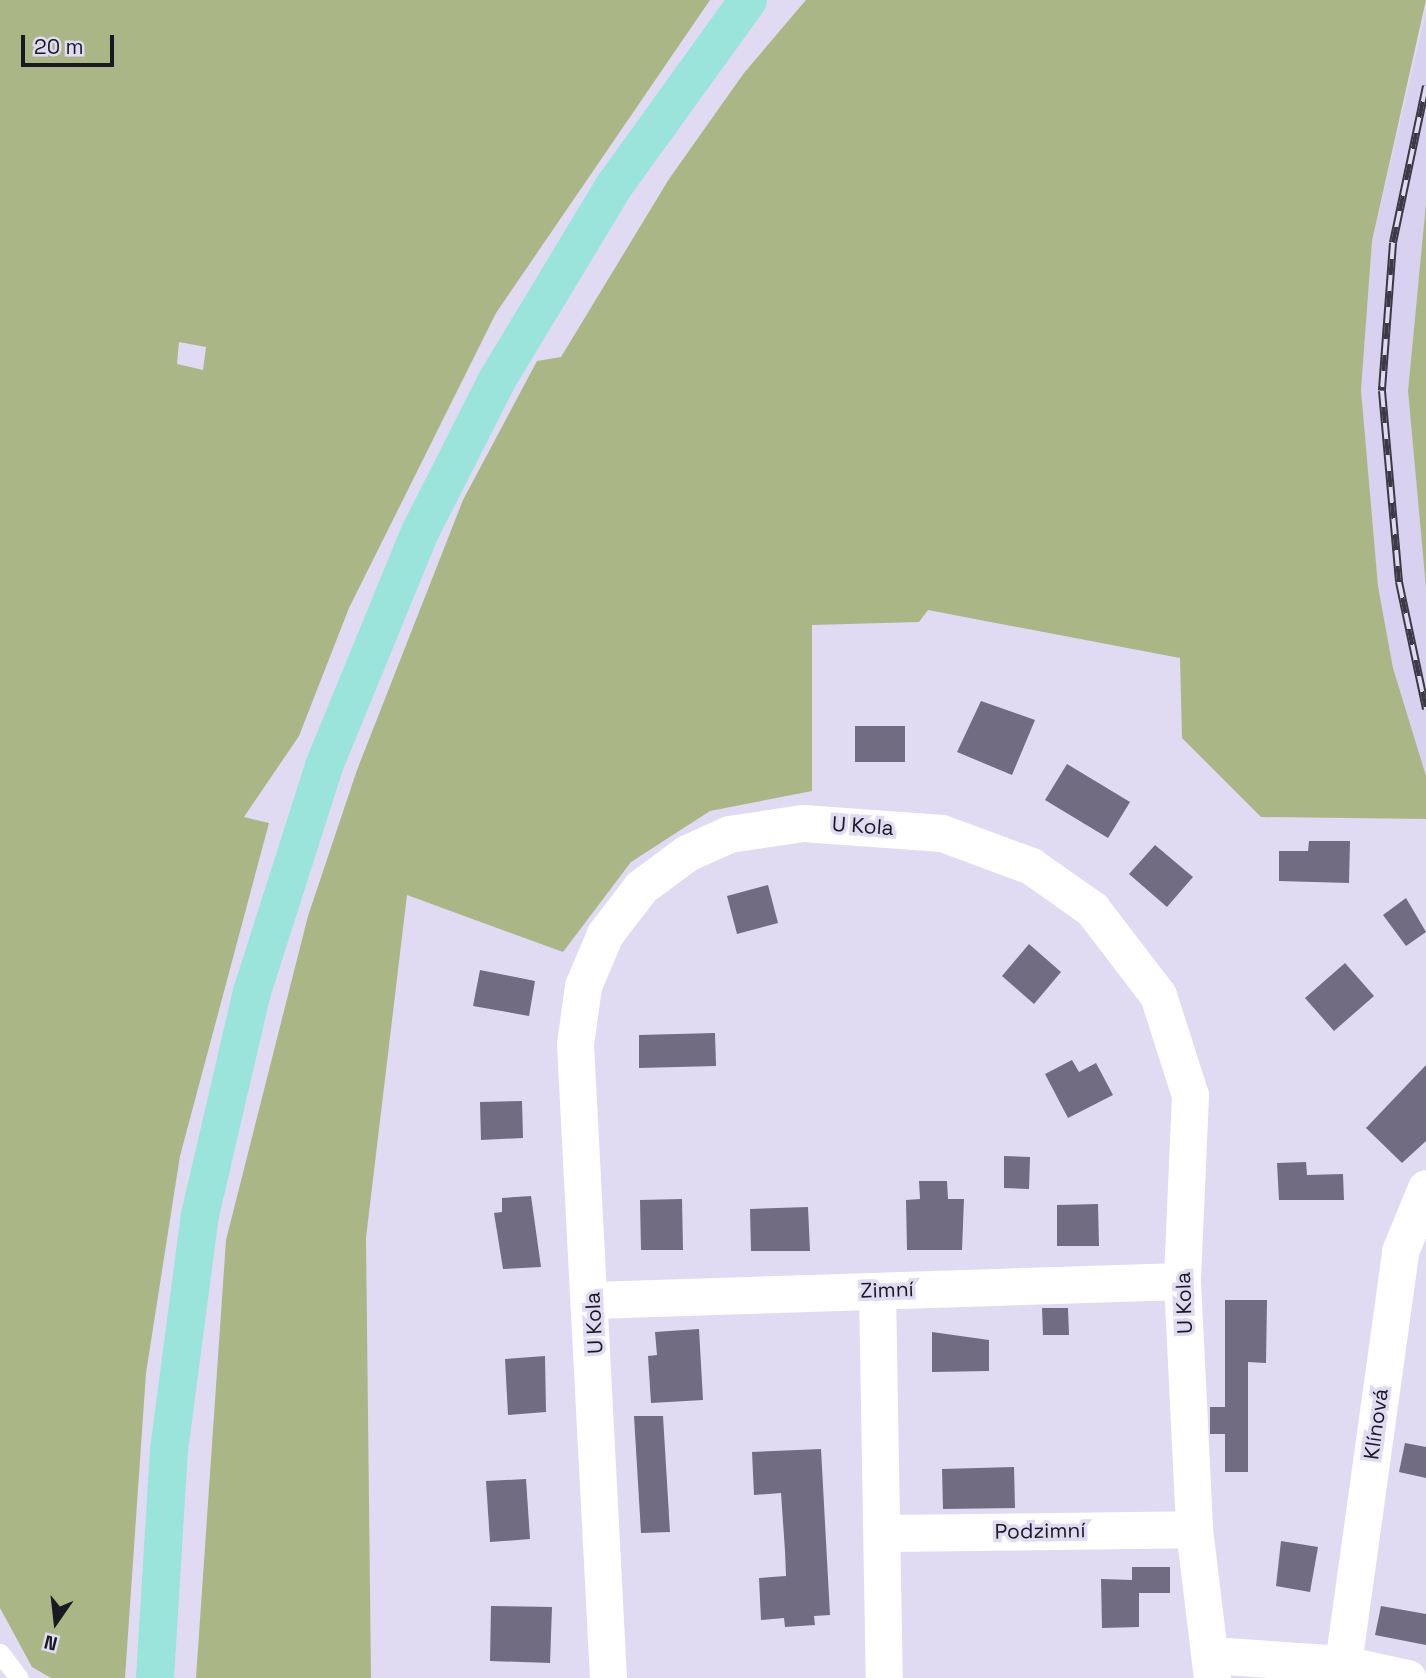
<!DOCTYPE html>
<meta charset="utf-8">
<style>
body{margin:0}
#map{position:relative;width:1426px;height:1678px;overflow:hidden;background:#e0dbf3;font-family:"Space Grotesk",sans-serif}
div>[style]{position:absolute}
.built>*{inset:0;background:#d8d1f0}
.green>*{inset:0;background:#abb686}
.building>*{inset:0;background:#716c81}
.lane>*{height:19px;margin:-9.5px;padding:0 9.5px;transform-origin:9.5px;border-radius:9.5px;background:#fff}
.street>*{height:37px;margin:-18.5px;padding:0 18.5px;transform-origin:18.5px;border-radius:18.5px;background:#fff}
.primary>*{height:38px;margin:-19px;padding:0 19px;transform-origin:19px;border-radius:19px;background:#9ae4dc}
.rail>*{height:8px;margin-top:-4px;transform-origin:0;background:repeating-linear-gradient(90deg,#e0dbf3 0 16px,#3c3945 0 32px);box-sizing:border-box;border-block:2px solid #3c3945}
span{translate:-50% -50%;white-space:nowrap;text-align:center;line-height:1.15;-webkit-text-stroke:7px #e0dbf3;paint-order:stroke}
.street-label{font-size:21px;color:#1a1821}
.north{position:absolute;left:21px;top:1587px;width:70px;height:70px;-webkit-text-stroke:5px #e0dbf3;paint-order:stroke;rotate:194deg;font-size:19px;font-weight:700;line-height:28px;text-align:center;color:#1a1821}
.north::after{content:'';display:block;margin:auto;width:24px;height:32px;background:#1a1821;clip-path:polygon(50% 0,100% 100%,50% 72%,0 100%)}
.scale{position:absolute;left:21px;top:35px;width:93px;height:32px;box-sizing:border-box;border:4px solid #1a1821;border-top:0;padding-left:9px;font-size:21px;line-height:24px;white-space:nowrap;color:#1a1821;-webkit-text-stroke:5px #e0dbf3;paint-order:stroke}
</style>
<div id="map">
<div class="built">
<div style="clip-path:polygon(1426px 12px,1426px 203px,1408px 391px,1426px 588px,1426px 776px,1393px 668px,1378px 586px,1361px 390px,1372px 241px)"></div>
</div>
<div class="green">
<div style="clip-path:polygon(evenodd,0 0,710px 0,496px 313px,349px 608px,299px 736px,244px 817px,269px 823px,180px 1156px,146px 1373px,125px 1678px,51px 1678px,32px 1667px,0 1608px,0 0,179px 342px,206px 347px,203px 370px,177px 364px,179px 342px)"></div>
<div style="clip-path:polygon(806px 0,1426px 0,1372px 241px,1361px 390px,1378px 586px,1393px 668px,1426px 776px,1426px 819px,1261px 817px,1182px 738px,1180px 658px,928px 610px,919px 622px,812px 625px,812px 791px,710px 811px,631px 862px,563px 952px,407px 895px,366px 1238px,371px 1678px,196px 1678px,226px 1240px,308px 916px,357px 770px,463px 500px,537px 361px,561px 357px,669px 179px,744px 73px)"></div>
<div style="clip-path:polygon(1426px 203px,1426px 588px,1408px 391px)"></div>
</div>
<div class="building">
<div style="clip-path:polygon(981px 701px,1035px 720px,1012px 775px,957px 752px)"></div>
<div style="clip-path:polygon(855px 726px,905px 726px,905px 762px,855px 762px)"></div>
<div style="clip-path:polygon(1067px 764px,1130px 802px,1108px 838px,1045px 800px)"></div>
<div style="clip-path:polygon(1309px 841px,1350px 841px,1349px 883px,1279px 881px,1279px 851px,1308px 851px)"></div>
<div style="clip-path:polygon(1155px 845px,1193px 877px,1167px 907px,1129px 874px)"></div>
<div style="clip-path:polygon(768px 885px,778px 923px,737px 934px,727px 896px)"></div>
<div style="clip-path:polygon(1406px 898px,1426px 932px,1406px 946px,1383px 915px)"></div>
<div style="clip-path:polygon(1029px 944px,1061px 972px,1034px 1004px,1002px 976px)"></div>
<div style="clip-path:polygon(1345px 963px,1374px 996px,1334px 1031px,1305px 998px)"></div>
<div style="clip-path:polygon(480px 970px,535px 981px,529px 1016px,473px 1006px)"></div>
<div style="clip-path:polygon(715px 1033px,716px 1066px,639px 1068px,639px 1035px)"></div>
<div style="clip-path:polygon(1072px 1060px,1079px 1072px,1096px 1063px,1113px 1095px,1068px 1118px,1045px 1074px)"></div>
<div style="clip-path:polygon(1426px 1065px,1426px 1141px,1402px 1163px,1366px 1128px)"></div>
<div style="clip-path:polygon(522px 1101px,523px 1138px,481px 1140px,480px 1102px)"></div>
<div style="clip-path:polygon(1004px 1156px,1030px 1157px,1029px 1189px,1004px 1188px)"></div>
<div style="clip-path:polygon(1306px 1162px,1307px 1175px,1343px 1174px,1344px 1200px,1279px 1200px,1277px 1163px)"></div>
<div style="clip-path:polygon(919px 1181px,947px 1181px,948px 1199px,964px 1199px,962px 1250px,907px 1250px,906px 1200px,920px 1199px)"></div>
<div style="clip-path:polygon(531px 1196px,541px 1267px,503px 1269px,494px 1213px,502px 1212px,502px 1198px)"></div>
<div style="clip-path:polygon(682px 1199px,683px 1250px,641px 1250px,640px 1200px)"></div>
<div style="clip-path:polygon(1098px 1204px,1099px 1246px,1057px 1246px,1057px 1205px)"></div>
<div style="clip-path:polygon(808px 1207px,810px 1251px,751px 1251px,750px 1209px)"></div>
<div style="clip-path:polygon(1225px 1300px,1267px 1300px,1266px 1363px,1248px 1362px,1248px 1472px,1225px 1472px,1225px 1434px,1210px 1434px,1210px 1407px,1225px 1407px)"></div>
<div style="clip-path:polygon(1042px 1308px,1068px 1308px,1069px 1335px,1043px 1335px)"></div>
<div style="clip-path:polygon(699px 1329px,703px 1400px,651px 1403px,648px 1356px,657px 1355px,655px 1332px)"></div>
<div style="clip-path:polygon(932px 1332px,989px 1340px,989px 1371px,932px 1372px)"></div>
<div style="clip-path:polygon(545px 1356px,546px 1412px,508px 1415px,505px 1359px)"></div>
<div style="clip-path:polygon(634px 1416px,663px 1416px,670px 1532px,641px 1533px)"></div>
<div style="clip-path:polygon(1405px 1443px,1426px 1447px,1426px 1478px,1399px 1472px)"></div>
<div style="clip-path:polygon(821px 1449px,830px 1615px,814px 1616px,815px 1625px,785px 1627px,784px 1618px,761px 1620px,759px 1578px,786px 1576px,785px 1551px,781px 1493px,754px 1495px,752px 1452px)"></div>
<div style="clip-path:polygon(1014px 1467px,1015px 1508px,943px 1509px,942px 1469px)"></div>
<div style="clip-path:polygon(526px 1479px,530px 1539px,490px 1542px,486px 1481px)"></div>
<div style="clip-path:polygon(1281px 1541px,1318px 1547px,1310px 1592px,1276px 1586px)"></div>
<div style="clip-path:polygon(1132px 1567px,1170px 1567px,1170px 1593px,1139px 1593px,1139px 1627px,1102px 1628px,1101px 1579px,1132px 1580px)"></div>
<div style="clip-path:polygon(491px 1606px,552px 1607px,550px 1663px,490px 1661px)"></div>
<div style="clip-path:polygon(1381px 1606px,1426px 1614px,1426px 1645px,1375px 1635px)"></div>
</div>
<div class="lane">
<div style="left:0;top:1653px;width:31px;rotate:53deg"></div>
</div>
<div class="street">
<div style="left:877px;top:1291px;width:387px;rotate:89deg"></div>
<div style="left:593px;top:1300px;width:589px;rotate:-1.85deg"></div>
<div style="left:886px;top:1533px;width:308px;rotate:-0.7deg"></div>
<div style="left:1211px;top:1655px;width:132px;rotate:3.9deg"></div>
<div style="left:1343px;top:1664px;width:66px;rotate:12.3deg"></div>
<div style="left:1343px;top:1664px;width:417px;rotate:-82.1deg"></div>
<div style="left:1400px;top:1251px;width:68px;rotate:-67.6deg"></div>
<div style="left:608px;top:1678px;width:635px;rotate:-92.98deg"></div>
<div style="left:575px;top:1044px;width:59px;rotate:-82.1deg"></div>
<div style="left:583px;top:986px;width:56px;rotate:-67.1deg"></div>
<div style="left:605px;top:934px;width:59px;rotate:-52.5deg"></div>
<div style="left:641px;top:887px;width:57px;rotate:-36.5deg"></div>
<div style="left:687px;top:853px;width:46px;rotate:-24.3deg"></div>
<div style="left:729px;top:834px;width:75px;rotate:-8.5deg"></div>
<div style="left:803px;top:823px;width:139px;rotate:4.1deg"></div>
<div style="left:942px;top:833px;width:95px;rotate:20.3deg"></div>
<div style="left:1031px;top:866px;width:75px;rotate:35.2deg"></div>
<div style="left:1092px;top:909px;width:108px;rotate:52.5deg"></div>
<div style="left:1158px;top:995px;width:105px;rotate:72.3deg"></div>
<div style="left:1190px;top:1095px;width:186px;rotate:92.5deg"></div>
<div style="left:1182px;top:1281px;width:248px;rotate:87.2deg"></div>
<div style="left:1194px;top:1529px;width:150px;rotate:83.1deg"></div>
</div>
<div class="primary">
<div style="left:155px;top:1678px;width:228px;rotate:-86.5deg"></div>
<div style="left:169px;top:1450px;width:237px;rotate:-82.5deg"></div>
<div style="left:200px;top:1215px;width:229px;rotate:-76.9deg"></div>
<div style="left:252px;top:992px;width:237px;rotate:-72.3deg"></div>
<div style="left:324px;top:766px;width:255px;rotate:-67.7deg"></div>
<div style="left:421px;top:530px;width:168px;rotate:-63.1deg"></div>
<div style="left:497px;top:380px;width:227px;rotate:-58.9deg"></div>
<div style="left:614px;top:186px;width:229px;rotate:-54.2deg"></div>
</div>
<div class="rail">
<div style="left:1426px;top:86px;width:160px;rotate:101.9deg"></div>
<div style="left:1393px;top:243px;width:148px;rotate:94.3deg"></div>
<div style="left:1382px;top:391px;width:192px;rotate:84.9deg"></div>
<div style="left:1399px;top:582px;width:130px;rotate:78deg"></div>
</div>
<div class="street-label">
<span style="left:863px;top:826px;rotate:4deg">U Kola</span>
<span style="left:887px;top:1290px;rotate:-2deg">Zimní</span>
<span style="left:1184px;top:1303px;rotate:-92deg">U Kola</span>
<span style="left:594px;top:1323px;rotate:-93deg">U Kola</span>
<span style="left:1376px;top:1424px;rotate:-82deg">Klínová</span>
<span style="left:1040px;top:1531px;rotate:-1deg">Podzimní</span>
</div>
<div class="north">N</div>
<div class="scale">20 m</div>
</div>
